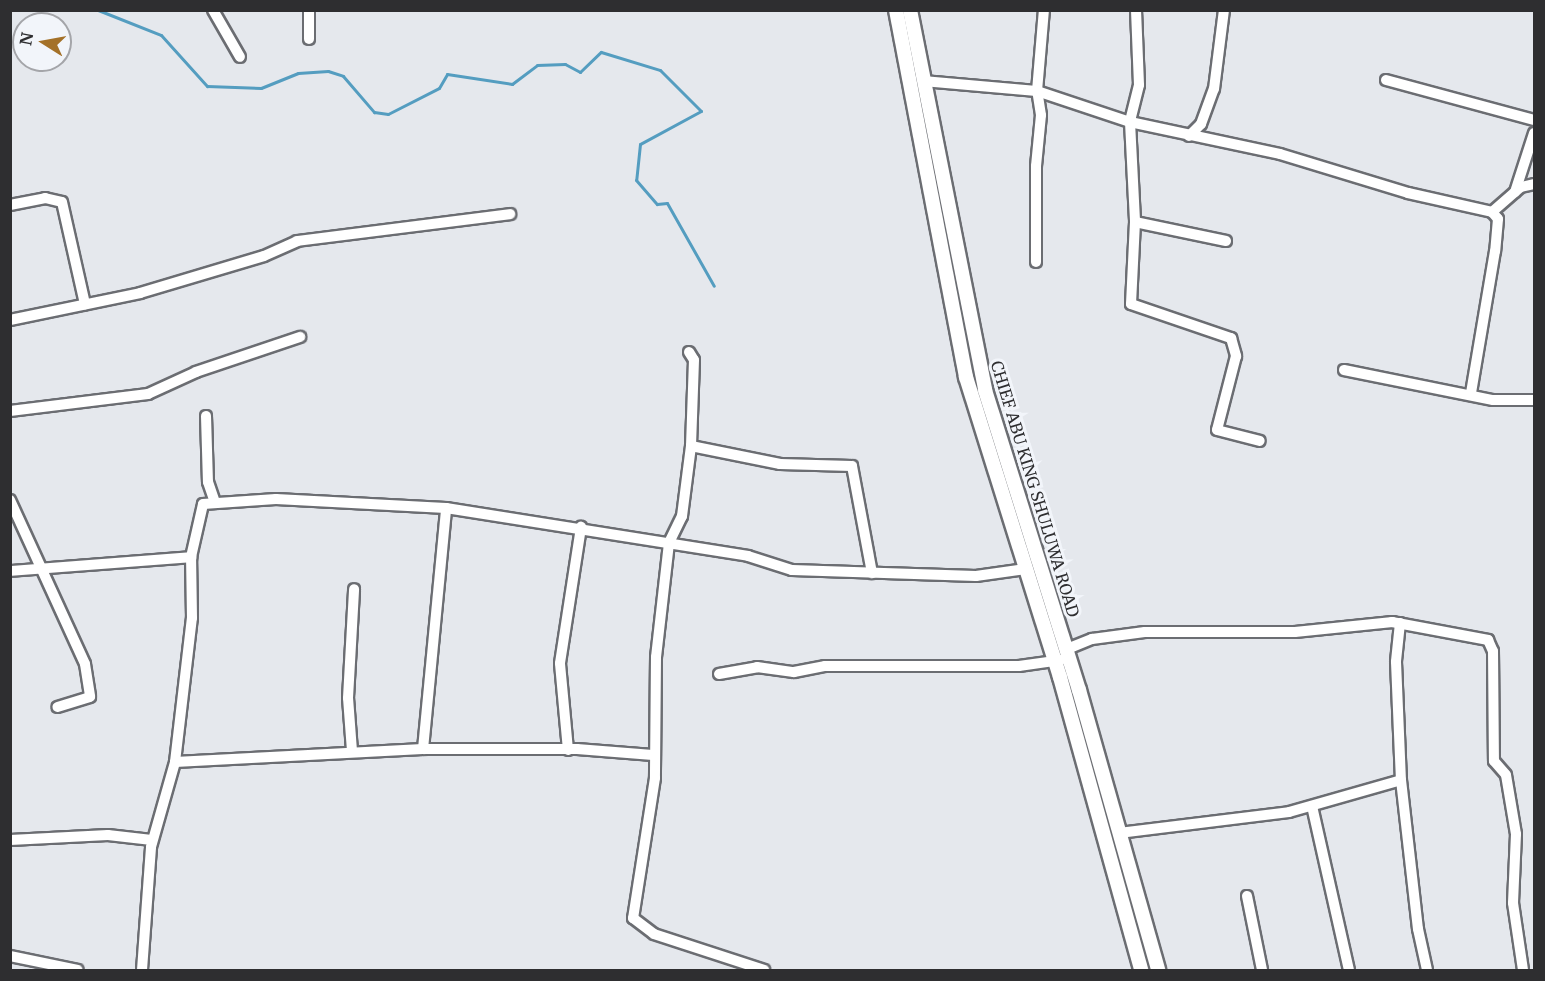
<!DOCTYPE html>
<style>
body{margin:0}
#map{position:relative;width:1545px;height:981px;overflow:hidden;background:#e5e8ed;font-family:Merriweather,serif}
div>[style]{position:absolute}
.stream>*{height:3px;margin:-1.5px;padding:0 1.5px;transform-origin:1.5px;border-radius:1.5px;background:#549dc0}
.roads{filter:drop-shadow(2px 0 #6b6d72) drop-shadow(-2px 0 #6b6d72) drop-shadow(0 2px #6b6d72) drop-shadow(0 -2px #6b6d72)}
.minor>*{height:10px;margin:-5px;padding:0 5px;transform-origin:5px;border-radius:5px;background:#fff}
.tertiary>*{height:14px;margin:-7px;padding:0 7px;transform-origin:7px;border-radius:7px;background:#fff}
span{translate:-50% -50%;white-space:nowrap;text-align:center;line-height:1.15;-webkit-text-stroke:6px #f2f5fa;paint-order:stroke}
.street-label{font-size:16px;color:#2e2e30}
.frame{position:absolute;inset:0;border:12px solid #2e2e30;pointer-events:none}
.north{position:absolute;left:12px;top:12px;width:60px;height:60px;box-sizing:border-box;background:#f2f5fa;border:2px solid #a4a5a9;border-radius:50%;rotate:281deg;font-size:16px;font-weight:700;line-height:24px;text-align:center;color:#2e2e30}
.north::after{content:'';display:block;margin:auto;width:21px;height:27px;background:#a47128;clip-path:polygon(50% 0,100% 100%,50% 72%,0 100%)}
</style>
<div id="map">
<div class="stream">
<div style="left:98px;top:10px;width:68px;rotate:21.6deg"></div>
<div style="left:161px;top:35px;width:69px;rotate:48deg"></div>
<div style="left:207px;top:86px;width:54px;rotate:2.1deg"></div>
<div style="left:261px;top:88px;width:40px;rotate:-22deg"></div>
<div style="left:298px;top:73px;width:30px;rotate:-4deg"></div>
<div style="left:328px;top:71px;width:16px;rotate:18deg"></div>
<div style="left:343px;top:76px;width:48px;rotate:49.3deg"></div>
<div style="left:374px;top:112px;width:14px;rotate:8deg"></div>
<div style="left:388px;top:114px;width:57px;rotate:-27deg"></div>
<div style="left:439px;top:88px;width:16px;rotate:-60deg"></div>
<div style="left:447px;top:74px;width:66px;rotate:8.7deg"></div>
<div style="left:512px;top:84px;width:31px;rotate:-37deg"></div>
<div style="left:537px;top:65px;width:28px;rotate:-2deg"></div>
<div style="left:565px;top:64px;width:17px;rotate:28deg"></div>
<div style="left:580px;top:72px;width:29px;rotate:-44deg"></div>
<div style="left:601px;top:52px;width:62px;rotate:17deg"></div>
<div style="left:660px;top:70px;width:58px;rotate:45deg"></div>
<div style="left:701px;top:111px;width:69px;rotate:151.6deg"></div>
<div style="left:640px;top:144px;width:36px;rotate:96deg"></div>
<div style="left:636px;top:180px;width:32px;rotate:49deg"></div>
<div style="left:657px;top:204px;width:10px;rotate:-6deg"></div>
<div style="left:667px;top:203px;width:95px;rotate:60.5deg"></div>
</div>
<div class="roads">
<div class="minor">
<div style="left:213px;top:10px;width:54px;rotate:60.1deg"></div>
<div style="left:1136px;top:10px;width:75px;rotate:87.7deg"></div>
<div style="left:1139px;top:85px;width:38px;rotate:104deg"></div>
<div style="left:1130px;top:122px;width:100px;rotate:87.1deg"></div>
<div style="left:1135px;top:222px;width:93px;rotate:11.8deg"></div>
<div style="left:309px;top:39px;width:29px;rotate:-90deg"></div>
<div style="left:1386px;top:80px;width:153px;rotate:15.1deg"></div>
<div style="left:923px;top:81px;width:114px;rotate:5deg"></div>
<div style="left:1037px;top:91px;width:98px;rotate:18.4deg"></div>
<div style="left:1130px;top:122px;width:153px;rotate:12deg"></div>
<div style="left:1280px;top:154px;width:134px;rotate:16.9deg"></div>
<div style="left:1408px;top:193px;width:86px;rotate:12.7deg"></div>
<div style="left:1492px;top:212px;width:9px;rotate:49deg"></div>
<div style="left:1498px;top:219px;width:32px;rotate:95deg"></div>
<div style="left:1495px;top:251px;width:144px;rotate:99.6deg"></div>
<div style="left:1189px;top:136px;width:17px;rotate:-45deg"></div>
<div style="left:1201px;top:124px;width:37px;rotate:-70deg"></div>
<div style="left:1214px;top:89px;width:80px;rotate:-82.8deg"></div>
<div style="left:1515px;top:192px;width:62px;rotate:-72.1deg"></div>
<div style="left:10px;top:205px;width:36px;rotate:-11deg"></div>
<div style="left:45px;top:198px;width:17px;rotate:13deg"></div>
<div style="left:62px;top:202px;width:105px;rotate:77.3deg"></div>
<div style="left:1492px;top:212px;width:38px;rotate:-41deg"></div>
<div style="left:1521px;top:187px;width:13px;rotate:-13deg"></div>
<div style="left:1135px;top:222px;width:82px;rotate:92.8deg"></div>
<div style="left:1131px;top:304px;width:106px;rotate:18.8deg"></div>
<div style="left:1231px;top:338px;width:19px;rotate:74deg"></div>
<div style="left:1236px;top:356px;width:76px;rotate:104.4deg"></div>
<div style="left:1217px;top:430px;width:44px;rotate:14.3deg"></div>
<div style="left:1036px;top:262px;width:96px;rotate:-90deg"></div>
<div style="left:1036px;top:166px;width:51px;rotate:-84.4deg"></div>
<div style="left:1041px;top:115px;width:24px;rotate:-99deg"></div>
<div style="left:1037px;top:91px;width:81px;rotate:-85.1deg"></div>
<div style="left:10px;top:320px;width:133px;rotate:-11.7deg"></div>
<div style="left:140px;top:293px;width:129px;rotate:-16.6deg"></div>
<div style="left:264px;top:256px;width:36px;rotate:-24deg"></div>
<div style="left:297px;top:241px;width:215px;rotate:-7.2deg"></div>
<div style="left:689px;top:352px;width:9px;rotate:58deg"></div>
<div style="left:694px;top:360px;width:86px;rotate:92deg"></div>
<div style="left:691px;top:446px;width:71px;rotate:97.3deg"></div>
<div style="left:682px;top:516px;width:30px;rotate:116deg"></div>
<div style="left:669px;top:543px;width:115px;rotate:96.5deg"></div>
<div style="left:656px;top:657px;width:121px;rotate:90.5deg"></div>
<div style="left:655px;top:778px;width:142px;rotate:98.9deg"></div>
<div style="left:633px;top:918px;width:26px;rotate:37deg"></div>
<div style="left:654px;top:934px;width:116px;rotate:18.1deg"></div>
<div style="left:1344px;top:370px;width:152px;rotate:11.4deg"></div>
<div style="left:1493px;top:400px;width:41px"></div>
<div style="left:10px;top:411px;width:139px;rotate:-7deg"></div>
<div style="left:148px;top:394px;width:53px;rotate:-24.6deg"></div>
<div style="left:196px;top:372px;width:110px;rotate:-18.6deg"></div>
<div style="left:206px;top:416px;width:66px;rotate:88.3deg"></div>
<div style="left:208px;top:482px;width:21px;rotate:71deg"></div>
<div style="left:691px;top:446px;width:91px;rotate:11.4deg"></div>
<div style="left:780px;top:464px;width:72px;rotate:1.6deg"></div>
<div style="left:852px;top:466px;width:109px;rotate:79.4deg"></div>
<div style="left:10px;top:500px;width:180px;rotate:65.4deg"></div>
<div style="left:85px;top:664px;width:33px;rotate:81deg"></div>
<div style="left:90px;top:697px;width:34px;rotate:163deg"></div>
<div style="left:10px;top:571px;width:182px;rotate:-4.4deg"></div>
<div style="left:1400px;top:623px;width:39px;rotate:96deg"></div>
<div style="left:1396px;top:662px;width:118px;rotate:87.6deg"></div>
<div style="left:1401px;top:780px;width:150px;rotate:83.5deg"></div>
<div style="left:1418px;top:929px;width:42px;rotate:77.6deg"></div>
<div style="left:1067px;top:649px;width:27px;rotate:-22deg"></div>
<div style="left:1092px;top:639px;width:53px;rotate:-7.5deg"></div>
<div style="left:1145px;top:632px;width:150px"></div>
<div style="left:1295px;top:632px;width:98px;rotate:-5.9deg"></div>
<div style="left:1392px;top:622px;width:98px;rotate:10.6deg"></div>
<div style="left:1488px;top:640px;width:12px;rotate:66deg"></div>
<div style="left:1493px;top:651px;width:110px;rotate:89.5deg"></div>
<div style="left:1494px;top:761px;width:18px;rotate:49deg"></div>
<div style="left:1506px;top:775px;width:60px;rotate:80.4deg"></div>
<div style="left:1516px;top:834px;width:69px;rotate:92.5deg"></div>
<div style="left:1513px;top:903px;width:68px;rotate:81.5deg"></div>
<div style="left:719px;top:674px;width:39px;rotate:-10deg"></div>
<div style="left:757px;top:667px;width:37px;rotate:8deg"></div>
<div style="left:794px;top:672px;width:32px;rotate:-11deg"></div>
<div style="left:825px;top:666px;width:194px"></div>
<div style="left:1019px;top:666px;width:42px;rotate:-8.1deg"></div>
<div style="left:423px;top:749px;width:242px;rotate:-84.5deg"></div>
<div style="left:568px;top:750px;width:87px;rotate:-95.3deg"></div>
<div style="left:560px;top:663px;width:138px;rotate:-81.2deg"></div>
<div style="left:352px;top:751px;width:53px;rotate:-94.3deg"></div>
<div style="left:348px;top:698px;width:109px;rotate:-86.8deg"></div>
<div style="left:175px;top:762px;width:248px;rotate:-3deg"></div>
<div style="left:423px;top:749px;width:154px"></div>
<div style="left:577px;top:749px;width:76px;rotate:4.5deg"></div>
<div style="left:1312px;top:806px;width:168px;rotate:77.3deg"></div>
<div style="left:1119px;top:833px;width:171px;rotate:-7deg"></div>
<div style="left:1289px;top:812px;width:116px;rotate:-15.9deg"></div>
<div style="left:10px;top:840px;width:98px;rotate:-2.9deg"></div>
<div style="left:108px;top:835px;width:44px;rotate:6.5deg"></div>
<div style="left:1247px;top:896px;width:76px;rotate:78.5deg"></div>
<div style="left:10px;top:956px;width:69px;rotate:11.6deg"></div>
<div style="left:142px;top:970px;width:123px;rotate:-85.8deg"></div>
<div style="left:151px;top:847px;width:88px;rotate:-74.2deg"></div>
<div style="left:175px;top:762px;width:145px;rotate:-83.3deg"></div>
<div style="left:192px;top:618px;width:61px;rotate:-90.9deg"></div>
<div style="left:191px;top:557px;width:54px;rotate:-77.2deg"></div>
<div style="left:203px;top:504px;width:73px;rotate:-3.9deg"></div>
<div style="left:276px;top:499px;width:170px;rotate:3deg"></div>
<div style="left:446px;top:508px;width:306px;rotate:9deg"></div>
<div style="left:748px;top:556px;width:46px;rotate:17.7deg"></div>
<div style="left:792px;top:570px;width:184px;rotate:1.9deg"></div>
<div style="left:976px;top:576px;width:50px;rotate:-8deg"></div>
</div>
<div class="tertiary">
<div style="left:896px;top:10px;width:374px;rotate:79.2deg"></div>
<div style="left:966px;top:377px;width:314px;rotate:72.6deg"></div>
<div style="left:1060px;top:677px;width:304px;rotate:74.5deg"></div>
<div style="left:910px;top:10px;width:387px;rotate:78.8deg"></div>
<div style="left:985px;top:390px;width:314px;rotate:72.6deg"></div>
<div style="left:1079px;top:690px;width:291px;rotate:74.2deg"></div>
</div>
</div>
<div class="street-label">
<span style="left:1035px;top:489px;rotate:73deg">CHIEF ABU KING SHULUWA ROAD</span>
</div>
<div class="frame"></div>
<div class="north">N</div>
</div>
